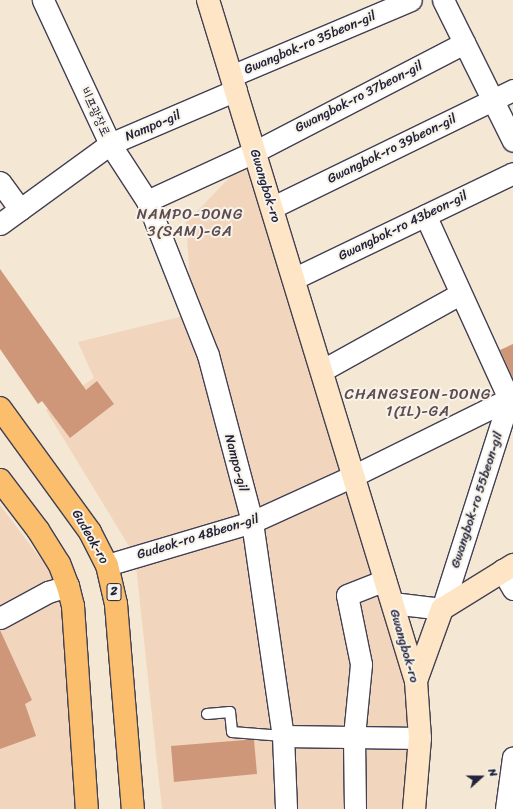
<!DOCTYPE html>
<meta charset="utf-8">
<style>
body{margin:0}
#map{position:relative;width:513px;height:809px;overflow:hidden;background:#f4e7d3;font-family:Sriracha,"Poor Story",sans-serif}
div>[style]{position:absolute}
.built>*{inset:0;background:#f1d5bd}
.building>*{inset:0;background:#ce9779}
.roads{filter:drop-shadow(1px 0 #424052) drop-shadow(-1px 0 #424052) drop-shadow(0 1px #424052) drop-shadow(0 -1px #424052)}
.lane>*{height:10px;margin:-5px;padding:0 5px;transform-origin:5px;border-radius:5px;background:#fff}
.street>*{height:21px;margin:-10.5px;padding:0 10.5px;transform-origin:10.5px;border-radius:10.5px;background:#fff}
.secondary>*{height:22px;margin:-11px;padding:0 11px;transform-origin:11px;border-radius:11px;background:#fde5c5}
.primary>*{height:22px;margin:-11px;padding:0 11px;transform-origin:11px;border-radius:11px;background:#fabe6d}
span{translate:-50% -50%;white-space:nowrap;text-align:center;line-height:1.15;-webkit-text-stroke:4px #f7f3e8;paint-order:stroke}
.shield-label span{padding:1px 3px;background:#f7f3e8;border:1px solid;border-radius:3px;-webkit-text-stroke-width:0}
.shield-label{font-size:12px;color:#22223b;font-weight:700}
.street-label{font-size:13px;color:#22223b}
.quarter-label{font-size:15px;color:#5e4b51;letter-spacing:1px}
.north{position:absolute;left:461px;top:757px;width:40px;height:40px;-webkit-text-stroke:3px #f7f3e8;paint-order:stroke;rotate:69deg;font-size:11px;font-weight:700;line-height:16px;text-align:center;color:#22223b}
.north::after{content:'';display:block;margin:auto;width:14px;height:18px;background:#22223b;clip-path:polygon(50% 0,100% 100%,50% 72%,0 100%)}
</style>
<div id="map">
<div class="built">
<div style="clip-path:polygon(254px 152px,416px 681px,414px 809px,162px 809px,135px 556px,46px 410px,94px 378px,78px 342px,192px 314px,186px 223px)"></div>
<div style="clip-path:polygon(0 505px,61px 586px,78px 809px,0 809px)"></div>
</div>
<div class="building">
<div style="clip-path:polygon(0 269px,86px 390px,97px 381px,114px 404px,70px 438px,42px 401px,38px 404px,0 349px)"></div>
<div style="clip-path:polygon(513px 344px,513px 379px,500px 350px)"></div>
<div style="clip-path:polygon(0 630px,32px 700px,25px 704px,36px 736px,0 749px)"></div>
<div style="clip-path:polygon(245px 740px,254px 740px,257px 774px,174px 782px,171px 746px)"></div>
</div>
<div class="roads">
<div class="lane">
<div style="left:207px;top:714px;width:23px;rotate:-5deg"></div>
<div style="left:230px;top:712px;width:20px;rotate:84deg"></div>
<div style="left:232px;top:732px;width:51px;rotate:4.5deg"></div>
</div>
<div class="street">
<div style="left:443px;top:0;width:157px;rotate:63.6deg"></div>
<div style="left:231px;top:76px;width:195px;rotate:-22.9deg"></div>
<div style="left:236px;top:90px;width:137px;rotate:156.8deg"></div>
<div style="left:110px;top:144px;width:68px;rotate:57deg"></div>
<div style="left:147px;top:201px;width:166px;rotate:68.4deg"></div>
<div style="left:208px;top:355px;width:173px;rotate:75.2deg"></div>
<div style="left:252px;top:522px;width:216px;rotate:81.8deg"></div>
<div style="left:283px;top:736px;width:73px;rotate:87.6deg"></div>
<div style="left:0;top:182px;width:34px;rotate:54deg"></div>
<div style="left:147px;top:201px;width:118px;rotate:-24.6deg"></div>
<div style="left:254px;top:152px;width:237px;rotate:-27.4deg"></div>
<div style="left:271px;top:208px;width:269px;rotate:-26deg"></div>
<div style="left:0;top:224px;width:136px;rotate:-36deg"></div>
<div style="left:110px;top:144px;width:159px;rotate:-115deg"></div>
<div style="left:293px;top:279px;width:244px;rotate:-25.7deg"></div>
<div style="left:321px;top:371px;width:159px;rotate:-29deg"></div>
<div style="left:107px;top:565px;width:151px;rotate:-16.5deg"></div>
<div style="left:252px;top:522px;width:111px;rotate:-24.5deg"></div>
<div style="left:353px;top:476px;width:178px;rotate:-26.3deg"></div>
<div style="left:502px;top:570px;width:22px;rotate:60deg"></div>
<div style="left:392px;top:603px;width:50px;rotate:6.8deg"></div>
<div style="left:442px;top:609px;width:220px;rotate:-72.3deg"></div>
<div style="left:509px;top:399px;width:202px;rotate:-114.5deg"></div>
<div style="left:0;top:618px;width:55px;rotate:-28.4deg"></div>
<div style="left:48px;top:592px;width:21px;rotate:-17deg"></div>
<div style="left:283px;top:736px;width:137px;rotate:0.8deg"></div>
<div style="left:355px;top:809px;width:73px;rotate:-90.8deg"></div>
<div style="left:354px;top:736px;width:72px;rotate:-84.4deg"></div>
<div style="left:361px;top:664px;width:70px;rotate:-101.5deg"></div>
<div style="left:347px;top:595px;width:41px;rotate:-21.5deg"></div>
<div style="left:506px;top:809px;width:52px;rotate:-82.3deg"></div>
</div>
<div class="secondary">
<div style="left:208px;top:0;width:712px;rotate:73.02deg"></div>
<div style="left:416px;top:681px;width:57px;rotate:86deg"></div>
<div style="left:420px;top:738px;width:71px;rotate:94.8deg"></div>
<div style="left:416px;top:681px;width:77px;rotate:-70.1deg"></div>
<div style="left:442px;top:609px;width:84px;rotate:-31.8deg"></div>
</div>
<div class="primary">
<div style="left:0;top:408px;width:153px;rotate:54deg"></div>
<div style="left:90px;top:532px;width:37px;rotate:63deg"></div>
<div style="left:107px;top:565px;width:40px;rotate:77deg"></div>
<div style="left:116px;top:604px;width:206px;rotate:85.3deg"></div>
<div style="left:0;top:480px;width:63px;rotate:52.8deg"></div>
<div style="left:38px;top:530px;width:39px;rotate:58deg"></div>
<div style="left:59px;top:563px;width:25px;rotate:69deg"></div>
<div style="left:68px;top:586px;width:21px;rotate:76deg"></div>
<div style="left:73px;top:606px;width:203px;rotate:86.1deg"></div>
</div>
</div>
<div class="shield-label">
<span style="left:114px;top:592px">2</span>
</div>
<div class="street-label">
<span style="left:310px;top:43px;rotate:-23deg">Gwangbok-ro 35beon-gil</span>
<span style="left:359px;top:97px;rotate:-27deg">Gwangbok-ro 37beon-gil</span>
<span style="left:95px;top:112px;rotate:65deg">비프광장로</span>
<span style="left:153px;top:126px;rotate:-23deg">Nampo-gil</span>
<span style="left:392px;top:149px;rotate:-26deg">Gwangbok-ro 39beon-gil</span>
<span style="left:265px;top:186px;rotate:73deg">Gwangbok-ro</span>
<span style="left:403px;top:226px;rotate:-26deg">Gwangbok-ro 43beon-gil</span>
<span style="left:236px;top:463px;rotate:75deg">Nampo-gil</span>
<span style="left:477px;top:500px;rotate:-72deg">Gwangbok-ro 55beon-gil</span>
<span style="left:90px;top:537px;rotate:60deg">Gudeok-ro</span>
<span style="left:198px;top:537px;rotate:-17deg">Gudeok-ro 48beon-gil</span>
<span style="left:404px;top:646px;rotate:74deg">Gwangbok-ro</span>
</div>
<div class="quarter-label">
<span style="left:190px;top:223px">NAMPO-DONG<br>3(SAM)-GA</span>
<span style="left:418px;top:403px">CHANGSEON-DONG<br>1(IL)-GA</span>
</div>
<div class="north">N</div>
</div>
